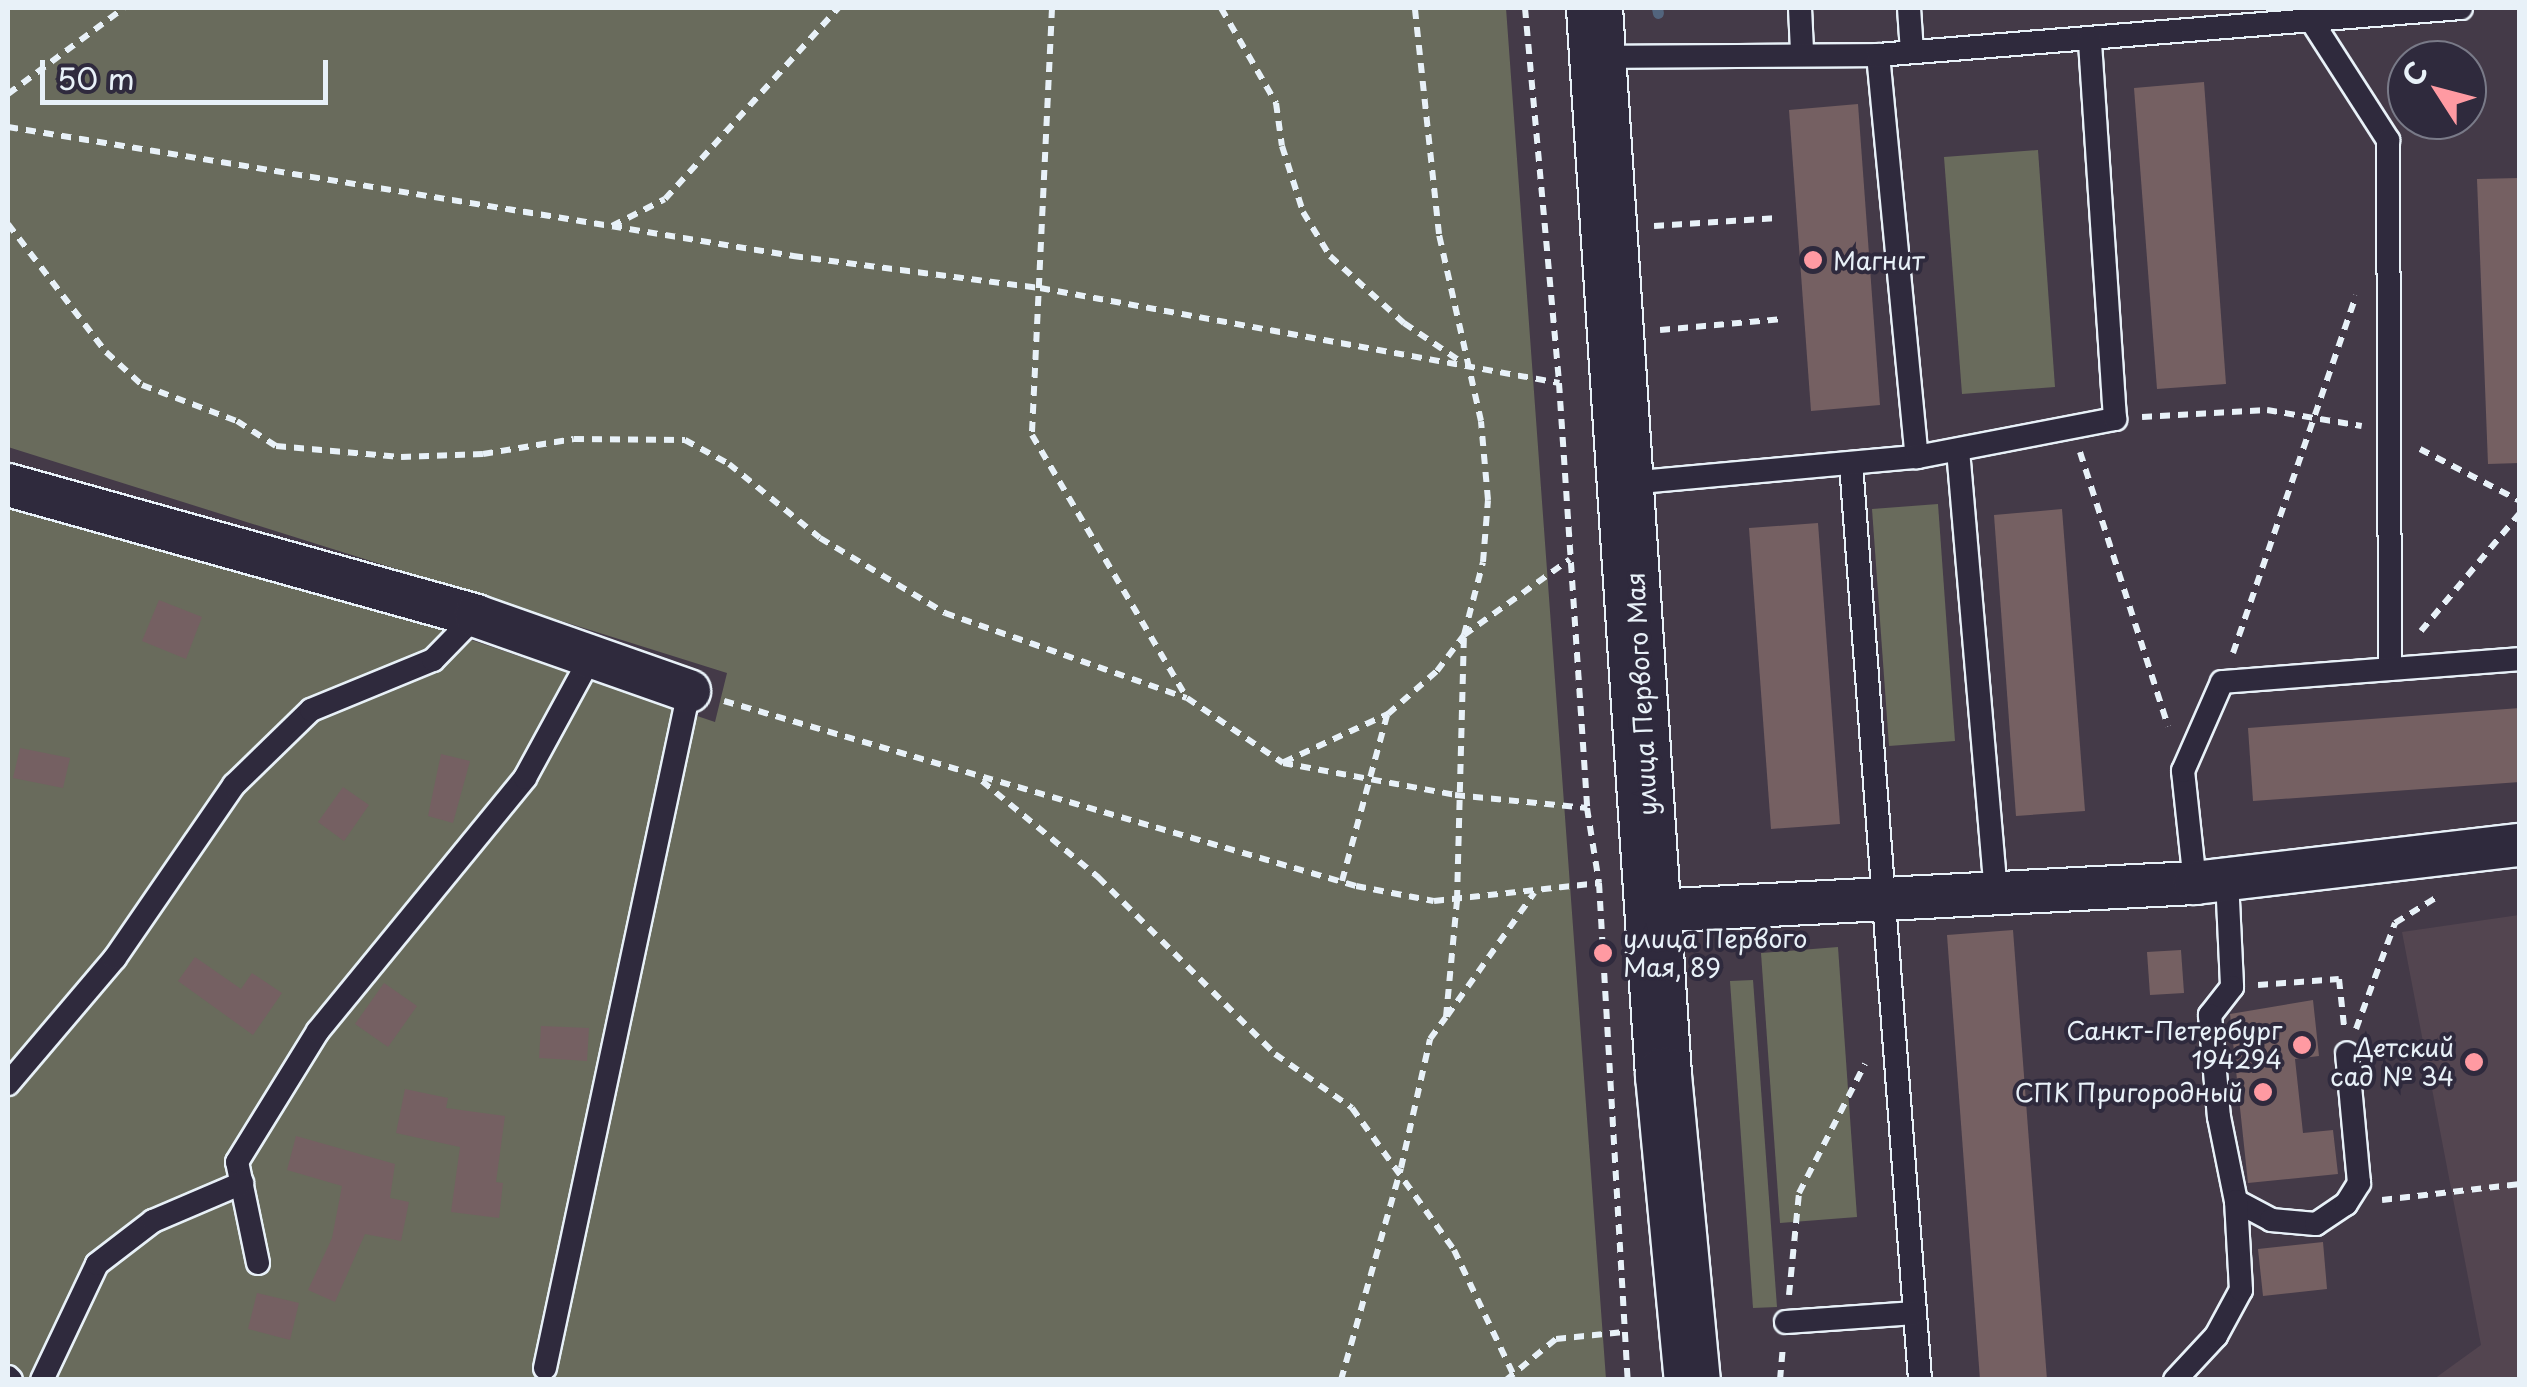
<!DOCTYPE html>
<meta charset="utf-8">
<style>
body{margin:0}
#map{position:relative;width:2527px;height:1387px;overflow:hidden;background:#443a48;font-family:"Playpen Sans",sans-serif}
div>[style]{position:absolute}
.built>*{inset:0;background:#534550}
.green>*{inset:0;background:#696b5c}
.stream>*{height:11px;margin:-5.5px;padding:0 5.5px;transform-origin:5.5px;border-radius:5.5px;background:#52647d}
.building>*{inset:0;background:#756062}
.path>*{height:6px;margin-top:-3px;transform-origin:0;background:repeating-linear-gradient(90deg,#e8f1f8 0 10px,transparent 0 18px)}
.roads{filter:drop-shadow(2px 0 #e8f1f8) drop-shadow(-2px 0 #e8f1f8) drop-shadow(0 2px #e8f1f8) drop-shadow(0 -2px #e8f1f8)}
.lane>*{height:22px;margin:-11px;padding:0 11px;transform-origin:11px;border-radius:11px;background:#2f2a3d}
.street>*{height:42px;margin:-21px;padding:0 21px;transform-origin:21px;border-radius:21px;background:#2f2a3d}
.secondary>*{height:55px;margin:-27.5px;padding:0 27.5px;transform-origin:27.5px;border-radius:27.5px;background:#2f2a3d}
.dots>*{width:28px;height:28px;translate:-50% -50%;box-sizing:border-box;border:5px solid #2f2a3d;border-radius:50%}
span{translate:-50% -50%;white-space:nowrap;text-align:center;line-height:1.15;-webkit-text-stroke:8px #2f2a3d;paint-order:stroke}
.poi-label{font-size:25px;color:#e8f1f8}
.left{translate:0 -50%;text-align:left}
.right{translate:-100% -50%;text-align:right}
.street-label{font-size:25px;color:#e8f1f8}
.frame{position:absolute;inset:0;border:10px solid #e8f1f8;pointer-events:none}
.north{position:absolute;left:2387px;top:40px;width:100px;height:100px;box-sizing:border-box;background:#2f2a3d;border:2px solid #797a88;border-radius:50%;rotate:306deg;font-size:28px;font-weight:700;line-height:40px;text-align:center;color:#e8f1f8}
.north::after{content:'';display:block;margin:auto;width:35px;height:45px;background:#ff9aa2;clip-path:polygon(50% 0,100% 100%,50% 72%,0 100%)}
.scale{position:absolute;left:40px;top:60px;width:288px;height:45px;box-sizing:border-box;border:5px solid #e8f1f8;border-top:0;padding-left:12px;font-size:30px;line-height:35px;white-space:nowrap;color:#e8f1f8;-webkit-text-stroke:8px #2f2a3d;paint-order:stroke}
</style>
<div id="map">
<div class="built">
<div style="clip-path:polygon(2519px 915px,2519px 1379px,2434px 1379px,2481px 1345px,2402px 932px)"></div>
</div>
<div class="green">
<div style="clip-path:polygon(8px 8px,1506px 8px,1606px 1379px,8px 1379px,8px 499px,370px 606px,715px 722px,727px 673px,8px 447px)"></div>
<div style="clip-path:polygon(2038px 150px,2055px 387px,1962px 394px,1944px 157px)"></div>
<div style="clip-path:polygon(1938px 504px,1955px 741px,1889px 746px,1872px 509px)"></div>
<div style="clip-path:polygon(1838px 947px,1857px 1217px,1780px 1223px,1761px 953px)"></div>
<div style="clip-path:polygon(1753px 980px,1777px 1307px,1753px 1308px,1730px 981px)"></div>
</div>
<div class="stream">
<div style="left:1657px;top:8px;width:5px;rotate:79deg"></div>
</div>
<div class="building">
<div style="clip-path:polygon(2204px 82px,2226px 384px,2157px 389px,2134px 88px)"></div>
<div style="clip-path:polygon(1858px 104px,1880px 405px,1811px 411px,1789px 110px)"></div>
<div style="clip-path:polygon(2519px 178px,2520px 463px,2488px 464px,2477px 179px)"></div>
<div style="clip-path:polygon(2062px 509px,2085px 811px,2016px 816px,1994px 515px)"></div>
<div style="clip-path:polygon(1818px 523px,1840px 824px,1771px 829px,1749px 528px)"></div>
<div style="clip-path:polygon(159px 600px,202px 617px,186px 659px,142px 641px)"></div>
<div style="clip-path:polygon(2520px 708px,2520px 782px,2253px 801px,2248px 728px)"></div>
<div style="clip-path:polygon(20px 748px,70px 758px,63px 788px,13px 778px)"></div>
<div style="clip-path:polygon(441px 754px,470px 761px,453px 823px,428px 816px)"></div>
<div style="clip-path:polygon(343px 787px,369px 805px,344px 841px,318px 822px)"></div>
<div style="clip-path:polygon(2013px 930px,2047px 1380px,1980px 1380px,1947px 935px)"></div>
<div style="clip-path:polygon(2181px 950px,2184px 993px,2150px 995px,2147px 952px)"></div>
<div style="clip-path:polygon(195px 957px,241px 989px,252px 973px,282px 993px,253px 1035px,178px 981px)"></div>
<div style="clip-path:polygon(384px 983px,417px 1006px,388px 1047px,355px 1024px)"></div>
<div style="clip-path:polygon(2313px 1000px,2319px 1056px,2295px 1059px,2303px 1133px,2333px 1130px,2338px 1174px,2248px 1183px,2230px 1014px)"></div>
<div style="clip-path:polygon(541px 1026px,589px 1028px,587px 1061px,539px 1058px)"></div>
<div style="clip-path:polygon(405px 1089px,448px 1098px,446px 1108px,505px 1116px,496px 1182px,503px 1183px,499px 1218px,451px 1212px,460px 1147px,396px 1133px)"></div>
<div style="clip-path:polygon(296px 1136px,395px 1164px,390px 1198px,409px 1202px,401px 1241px,365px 1234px,335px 1302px,308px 1290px,332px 1238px,342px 1186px,287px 1170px)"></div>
<div style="clip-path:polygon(2323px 1242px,2327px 1289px,2263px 1296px,2258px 1249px)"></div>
<div style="clip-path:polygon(257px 1293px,299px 1303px,290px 1340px,248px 1329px)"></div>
</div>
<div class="path">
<div style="left:1052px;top:8px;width:427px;rotate:92.7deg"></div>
<div style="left:1032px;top:435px;width:305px;rotate:59.5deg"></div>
<div style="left:1187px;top:698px;width:116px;rotate:34.1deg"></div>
<div style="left:1283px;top:763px;width:175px;rotate:10.5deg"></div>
<div style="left:1455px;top:795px;width:133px;rotate:5.6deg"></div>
<div style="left:1221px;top:8px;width:110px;rotate:59.9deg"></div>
<div style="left:1276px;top:103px;width:43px;rotate:82.1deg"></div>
<div style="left:1282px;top:146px;width:69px;rotate:72.3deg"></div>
<div style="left:1303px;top:212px;width:52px;rotate:58.5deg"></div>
<div style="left:1330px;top:256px;width:100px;rotate:42.2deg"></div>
<div style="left:1404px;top:323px;width:68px;rotate:34.2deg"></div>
<div style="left:1525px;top:8px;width:377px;rotate:84.8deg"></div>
<div style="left:1559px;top:383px;width:426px;rotate:86.2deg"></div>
<div style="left:1587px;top:808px;width:76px;rotate:80.9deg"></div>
<div style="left:1599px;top:883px;width:498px;rotate:86.7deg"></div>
<div style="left:8px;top:94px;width:144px;rotate:-36.6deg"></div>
<div style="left:8px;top:127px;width:796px;rotate:9.33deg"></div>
<div style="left:793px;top:256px;width:249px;rotate:7.4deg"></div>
<div style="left:1040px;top:288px;width:528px;rotate:10.37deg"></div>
<div style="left:8px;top:224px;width:161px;rotate:52.6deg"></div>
<div style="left:106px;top:352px;width:49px;rotate:42.5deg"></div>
<div style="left:142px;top:385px;width:102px;rotate:20.8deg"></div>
<div style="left:237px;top:421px;width:46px;rotate:32.7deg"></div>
<div style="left:276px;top:446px;width:125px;rotate:5deg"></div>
<div style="left:401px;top:457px;width:82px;rotate:-2.1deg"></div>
<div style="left:483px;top:454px;width:92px;rotate:-9.4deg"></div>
<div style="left:574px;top:439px;width:111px;rotate:0.5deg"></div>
<div style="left:685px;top:440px;width:50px;rotate:28.6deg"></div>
<div style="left:729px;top:464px;width:117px;rotate:39.1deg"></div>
<div style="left:820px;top:538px;width:146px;rotate:31deg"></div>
<div style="left:945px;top:613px;width:256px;rotate:19.4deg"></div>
<div style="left:612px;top:226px;width:59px;rotate:-27deg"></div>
<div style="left:665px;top:199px;width:258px;rotate:-47.8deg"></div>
<div style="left:1654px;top:226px;width:124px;rotate:-3.7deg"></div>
<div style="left:1660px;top:330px;width:124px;rotate:-5.1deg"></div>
<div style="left:2142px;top:417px;width:125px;rotate:-3.2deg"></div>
<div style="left:2267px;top:410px;width:96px;rotate:9.6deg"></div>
<div style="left:2420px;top:449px;width:113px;rotate:27.5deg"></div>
<div style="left:2080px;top:452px;width:288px;rotate:72.2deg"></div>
<div style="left:2421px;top:631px;width:154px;rotate:-50deg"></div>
<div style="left:2233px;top:653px;width:378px;rotate:-71deg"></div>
<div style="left:724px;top:701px;width:659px;rotate:16.32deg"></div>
<div style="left:1356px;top:886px;width:79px;rotate:10.9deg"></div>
<div style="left:1434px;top:901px;width:166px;rotate:-6.2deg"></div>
<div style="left:1284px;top:762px;width:115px;rotate:-24.8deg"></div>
<div style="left:1388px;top:714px;width:65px;rotate:-41.3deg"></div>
<div style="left:1437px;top:671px;width:45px;rotate:-53.1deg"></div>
<div style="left:1464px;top:635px;width:75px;rotate:-75.4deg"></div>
<div style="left:1483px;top:562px;width:62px;rotate:-85.4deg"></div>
<div style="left:1488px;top:500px;width:79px;rotate:-95.1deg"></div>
<div style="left:1481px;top:421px;width:192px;rotate:-102.7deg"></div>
<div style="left:1439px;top:234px;width:227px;rotate:-96.1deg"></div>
<div style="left:982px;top:781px;width:151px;rotate:39.6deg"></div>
<div style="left:1098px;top:877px;width:250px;rotate:45deg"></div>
<div style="left:1275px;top:1054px;width:94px;rotate:35deg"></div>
<div style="left:1352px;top:1108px;width:175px;rotate:54.3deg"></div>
<div style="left:1454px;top:1250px;width:144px;rotate:64.5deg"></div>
<div style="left:1342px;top:881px;width:172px;rotate:-74.8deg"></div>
<div style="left:2258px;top:985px;width:81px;rotate:-4.2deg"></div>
<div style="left:2339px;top:979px;width:47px;rotate:83.9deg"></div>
<div style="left:1447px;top:1016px;width:151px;rotate:-54.7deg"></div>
<div style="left:2356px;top:1029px;width:113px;rotate:-69.8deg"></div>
<div style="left:2395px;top:923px;width:49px;rotate:-31.8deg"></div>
<div style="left:2382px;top:1200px;width:139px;rotate:-6.6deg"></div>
<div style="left:1789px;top:1295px;width:102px;rotate:-84.4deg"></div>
<div style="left:1799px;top:1193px;width:145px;rotate:-62.9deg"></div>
<div style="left:1341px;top:1380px;width:220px;rotate:-74.2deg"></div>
<div style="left:1401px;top:1168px;width:132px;rotate:-77.3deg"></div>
<div style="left:1430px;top:1039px;width:27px;rotate:-54deg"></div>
<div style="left:1446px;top:1017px;width:118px;rotate:-84.6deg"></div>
<div style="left:1457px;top:900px;width:265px;rotate:-88.5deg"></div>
<div style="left:1464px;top:635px;width:130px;rotate:-35.6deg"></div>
<div style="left:1506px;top:1380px;width:65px;rotate:-39.4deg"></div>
<div style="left:1556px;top:1339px;width:68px;rotate:-5.9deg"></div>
<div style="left:1780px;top:1380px;width:33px;rotate:-85deg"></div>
</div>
<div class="roads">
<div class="lane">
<div style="left:1800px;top:8px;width:43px;rotate:87.3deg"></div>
<div style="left:1909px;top:8px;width:44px;rotate:86.1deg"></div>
<div style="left:2311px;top:20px;width:143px;rotate:57.3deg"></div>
<div style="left:2388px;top:140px;width:529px;rotate:89.78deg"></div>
<div style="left:1878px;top:55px;width:404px;rotate:84.5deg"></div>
<div style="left:1597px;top:57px;width:281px;rotate:-0.4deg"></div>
<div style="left:1878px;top:55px;width:585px;rotate:-4.61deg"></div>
<div style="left:1958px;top:450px;width:442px;rotate:85.1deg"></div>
<div style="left:1851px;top:464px;width:919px;rotate:85.69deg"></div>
<div style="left:1629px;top:483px;width:289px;rotate:-5.2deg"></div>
<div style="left:1917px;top:457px;width:202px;rotate:-10.9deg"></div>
<div style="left:2115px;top:419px;width:381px;rotate:-93.8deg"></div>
<div style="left:2227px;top:879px;width:108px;rotate:87.3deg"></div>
<div style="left:2232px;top:987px;width:36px;rotate:128deg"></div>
<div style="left:2210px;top:1015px;width:102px;rotate:85deg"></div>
<div style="left:2219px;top:1117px;width:86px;rotate:78.6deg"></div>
<div style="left:2236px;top:1201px;width:40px;rotate:28deg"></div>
<div style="left:2271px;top:1220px;width:45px;rotate:5.1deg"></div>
<div style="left:2316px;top:1224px;width:36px;rotate:-34deg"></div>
<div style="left:2346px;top:1204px;width:25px;rotate:-58deg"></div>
<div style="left:2359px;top:1183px;width:130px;rotate:-95.3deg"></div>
<div style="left:2195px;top:883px;width:113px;rotate:-96.1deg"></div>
<div style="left:2183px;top:771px;width:97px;rotate:-66.3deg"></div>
<div style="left:2222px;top:682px;width:299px;rotate:-4.4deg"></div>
<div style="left:8px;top:1084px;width:165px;rotate:-49.7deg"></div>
<div style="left:115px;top:958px;width:210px;rotate:-55.5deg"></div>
<div style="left:234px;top:785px;width:107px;rotate:-44.2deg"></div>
<div style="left:311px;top:710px;width:132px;rotate:-22.3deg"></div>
<div style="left:433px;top:660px;width:62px;rotate:-45.7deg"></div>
<div style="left:258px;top:1263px;width:103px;rotate:-101.7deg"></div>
<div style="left:237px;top:1162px;width:154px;rotate:-58.3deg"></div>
<div style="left:318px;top:1031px;width:327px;rotate:-50.7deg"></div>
<div style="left:525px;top:778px;width:138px;rotate:-61.4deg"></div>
<div style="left:1786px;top:1322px;width:129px;rotate:-4deg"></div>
<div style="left:545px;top:1368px;width:692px;rotate:-77.99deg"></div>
<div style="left:8px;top:1377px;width:4px;rotate:45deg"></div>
<div style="left:42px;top:1380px;width:128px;rotate:-64.6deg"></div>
<div style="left:97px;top:1264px;width:71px;rotate:-37.5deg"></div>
<div style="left:153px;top:1221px;width:97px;rotate:-23.1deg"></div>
<div style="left:2175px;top:1380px;width:60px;rotate:-47deg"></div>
<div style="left:2216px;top:1336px;width:52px;rotate:-61.5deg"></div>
<div style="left:2241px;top:1290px;width:89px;rotate:-93.2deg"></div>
</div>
<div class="street">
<div style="left:8px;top:485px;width:486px;rotate:15.6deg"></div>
<div style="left:476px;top:616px;width:226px;rotate:19.4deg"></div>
<div style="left:1653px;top:911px;width:543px;rotate:-2.96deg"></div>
<div style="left:2195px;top:883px;width:327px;rotate:-6.7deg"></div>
</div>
<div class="secondary">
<div style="left:1594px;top:8px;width:1069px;rotate:86.3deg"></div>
<div style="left:1663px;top:1075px;width:306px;rotate:84.6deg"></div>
</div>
</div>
<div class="dots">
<div style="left:1813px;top:260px;background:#ff9aa2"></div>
<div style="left:1603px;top:953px;background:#ff9aa2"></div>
<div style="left:2302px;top:1045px;background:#ff9aa2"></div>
<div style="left:2474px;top:1062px;background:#ff9aa2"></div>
<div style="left:2263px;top:1092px;background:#ff9aa2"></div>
</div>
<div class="poi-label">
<span class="left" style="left:1833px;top:260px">Магнит</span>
<span class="left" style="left:1623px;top:953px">улица Первого<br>Мая, 89</span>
<span class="right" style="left:2282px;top:1045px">Санкт-Петербург<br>194294</span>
<span class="right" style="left:2454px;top:1062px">Детский<br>сад № 34</span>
<span class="right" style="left:2243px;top:1092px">СПК Пригородный</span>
</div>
<div class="street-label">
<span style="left:1641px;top:694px;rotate:-93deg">улица Первого Мая</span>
</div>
<div class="frame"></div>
<div class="north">С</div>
<div class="scale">50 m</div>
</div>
